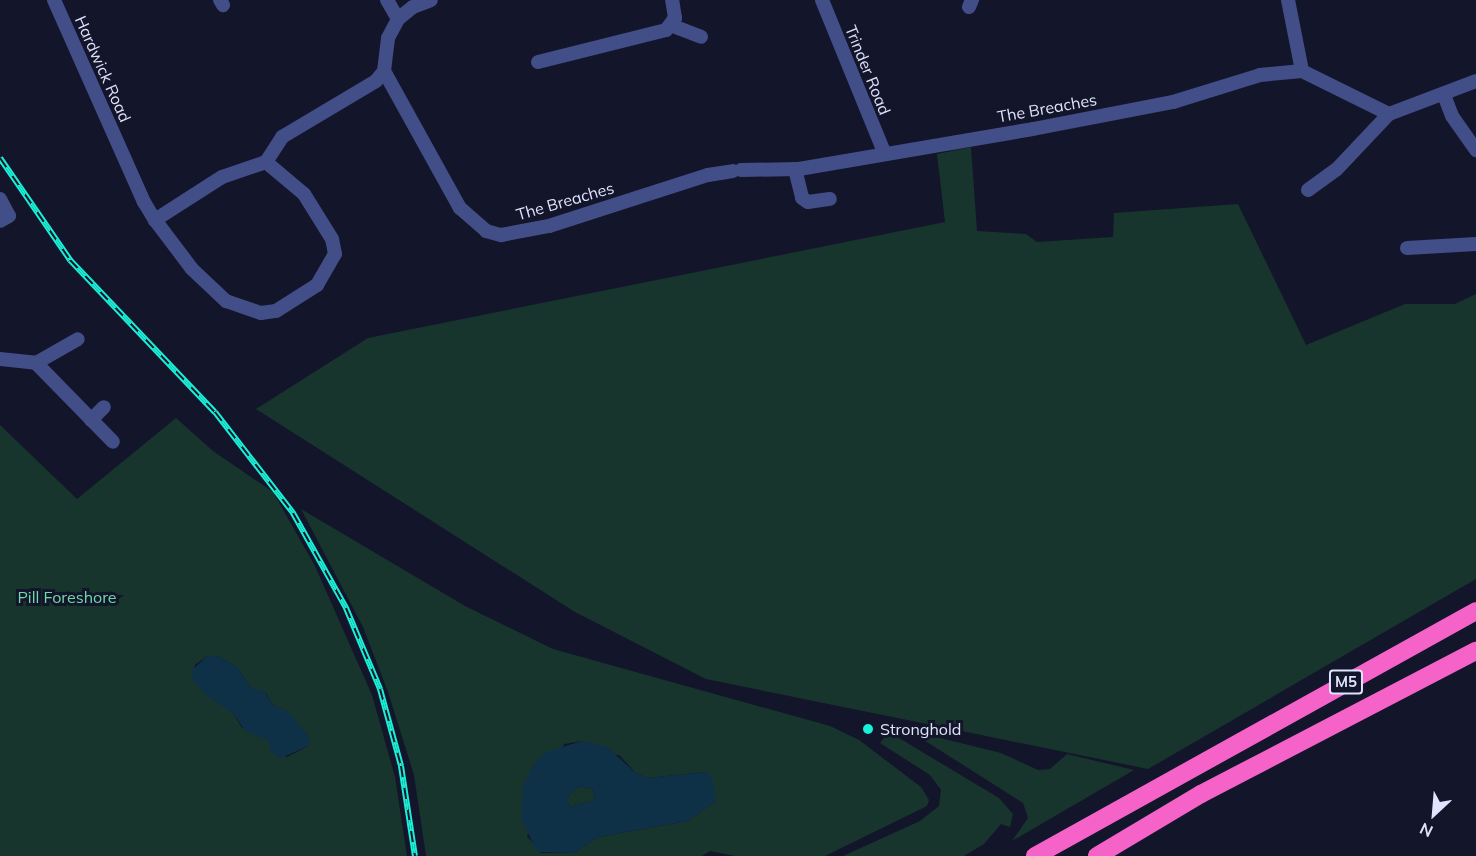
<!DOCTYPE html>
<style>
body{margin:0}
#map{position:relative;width:1476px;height:856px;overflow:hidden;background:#13152b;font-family:Mulish,sans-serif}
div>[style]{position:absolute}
.green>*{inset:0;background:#17352d}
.water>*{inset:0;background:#0f3148}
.minor>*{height:14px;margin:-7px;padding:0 7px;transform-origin:7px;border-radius:7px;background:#424e87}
.highway>*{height:18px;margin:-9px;padding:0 9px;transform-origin:9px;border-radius:9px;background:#f563c9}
.rail>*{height:6px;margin-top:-3px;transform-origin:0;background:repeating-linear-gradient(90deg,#13152b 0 11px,#19f0d6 0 22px);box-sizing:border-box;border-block:2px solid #19f0d6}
.dots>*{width:16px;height:16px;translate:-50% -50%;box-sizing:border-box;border:3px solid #13152b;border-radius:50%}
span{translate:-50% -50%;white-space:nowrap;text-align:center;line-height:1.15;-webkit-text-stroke:6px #13152b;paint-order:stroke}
.shield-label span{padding:2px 4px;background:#13152b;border:2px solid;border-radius:4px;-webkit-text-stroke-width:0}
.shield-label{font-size:15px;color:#e0e3fd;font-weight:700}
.street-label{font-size:16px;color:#e0e3fd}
.park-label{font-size:16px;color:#6fdaa7}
.poi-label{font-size:16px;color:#e0e3fd}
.left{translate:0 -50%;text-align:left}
.north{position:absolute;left:1404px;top:784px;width:60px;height:60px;-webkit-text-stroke:4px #13152b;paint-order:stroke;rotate:206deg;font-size:16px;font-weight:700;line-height:24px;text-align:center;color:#e0e3fd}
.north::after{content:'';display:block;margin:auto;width:21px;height:27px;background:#e0e3fd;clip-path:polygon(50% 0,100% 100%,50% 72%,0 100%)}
</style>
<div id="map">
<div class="green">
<div style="clip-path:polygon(971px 147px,977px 231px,1026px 234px,1037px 242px,1113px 237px,1114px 213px,1238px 204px,1306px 345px,1405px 304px,1455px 304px,1476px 294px,1476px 579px,1148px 769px,706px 679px,575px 612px,256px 409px,368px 338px,945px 222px,937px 154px)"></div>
<div style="clip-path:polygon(evenodd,176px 418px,213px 451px,273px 492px,315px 566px,372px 695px,395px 777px,407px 856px,0 856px,0 425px,77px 499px,176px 418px,207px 656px,217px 656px,236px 666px,252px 689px,266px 693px,273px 705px,288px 712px,305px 733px,308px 746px,287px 757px,271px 749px,268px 740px,242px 728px,233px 713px,192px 679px,195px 665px,207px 656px)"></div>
<div style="clip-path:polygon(evenodd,301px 509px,465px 606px,553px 649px,830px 726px,859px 740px,921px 787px,929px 800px,927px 806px,825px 856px,735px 856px,710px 851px,702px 856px,426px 856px,414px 775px,388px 692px,363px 627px,301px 509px,582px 741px,620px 756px,636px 773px,648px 778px,706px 772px,716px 801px,688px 821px,598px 837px,574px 853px,541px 853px,527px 836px,564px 744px,582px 741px)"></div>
<div style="clip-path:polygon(908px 730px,1001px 753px,1038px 770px,1050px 769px,1067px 754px,1134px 770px,1012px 841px,1028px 818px,1023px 803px)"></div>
<div style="clip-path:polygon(889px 732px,999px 798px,1013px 814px,1010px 827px,1001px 824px,984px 844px,964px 856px,843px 856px,920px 821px,939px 806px,941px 790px,930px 775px,880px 743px)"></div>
<div style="clip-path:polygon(580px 786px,592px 789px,595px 800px,570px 807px,567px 801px,570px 794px)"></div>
</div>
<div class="water">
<div style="clip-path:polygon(207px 656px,217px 656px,236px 666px,252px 689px,264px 691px,273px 705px,289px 712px,310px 739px,308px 746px,281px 758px,271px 752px,268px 740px,245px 731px,233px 713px,207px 696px,192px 679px,191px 671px)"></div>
<div style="clip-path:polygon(evenodd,582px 741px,607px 747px,636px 773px,648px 778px,706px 772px,712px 777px,716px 801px,688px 821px,598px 837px,574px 853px,537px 852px,521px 818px,523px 785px,536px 761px,546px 752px,582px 741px,580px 786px,592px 789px,595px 800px,570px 807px,567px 801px,570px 794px,580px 786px)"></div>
</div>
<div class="minor">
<div style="left:54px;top:0;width:221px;rotate:66deg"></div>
<div style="left:144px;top:202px;width:21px;rotate:59deg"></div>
<div style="left:155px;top:220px;width:61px;rotate:52.9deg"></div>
<div style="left:192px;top:269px;width:47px;rotate:43.3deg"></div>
<div style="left:226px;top:301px;width:37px;rotate:19deg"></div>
<div style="left:261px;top:313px;width:15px;rotate:-8deg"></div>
<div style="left:276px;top:311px;width:49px;rotate:-32.4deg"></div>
<div style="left:317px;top:285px;width:36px;rotate:-60deg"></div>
<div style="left:335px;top:254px;width:15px;rotate:-101deg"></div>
<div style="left:332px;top:239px;width:53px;rotate:-121.9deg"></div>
<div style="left:304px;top:194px;width:50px;rotate:-139.9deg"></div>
<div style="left:266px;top:162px;width:46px;rotate:161.2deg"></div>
<div style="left:222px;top:177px;width:80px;rotate:147.3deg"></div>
<div style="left:220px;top:0;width:6px;rotate:59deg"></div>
<div style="left:387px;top:0;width:22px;rotate:60deg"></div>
<div style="left:822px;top:0;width:164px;rotate:67.8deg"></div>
<div style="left:1288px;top:0;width:72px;rotate:78.8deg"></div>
<div style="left:969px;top:7px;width:8px;rotate:-67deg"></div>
<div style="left:673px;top:26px;width:30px;rotate:21deg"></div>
<div style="left:538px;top:62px;width:132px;rotate:-14deg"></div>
<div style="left:666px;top:30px;width:15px;rotate:-53deg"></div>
<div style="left:675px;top:18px;width:18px;rotate:-99deg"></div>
<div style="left:384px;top:71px;width:157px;rotate:61deg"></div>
<div style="left:460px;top:208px;width:35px;rotate:41deg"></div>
<div style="left:486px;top:231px;width:16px;rotate:15deg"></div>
<div style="left:501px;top:235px;width:49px;rotate:-10.6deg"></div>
<div style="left:549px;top:226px;width:167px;rotate:-17.8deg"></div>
<div style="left:708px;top:175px;width:25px;rotate:-9deg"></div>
<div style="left:1302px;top:71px;width:97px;rotate:26.3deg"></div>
<div style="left:1389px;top:114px;width:93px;rotate:-20.8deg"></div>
<div style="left:1444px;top:95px;width:22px;rotate:69deg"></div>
<div style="left:1452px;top:116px;width:42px;rotate:54.8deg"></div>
<div style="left:266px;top:162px;width:30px;rotate:-57deg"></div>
<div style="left:282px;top:137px;width:109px;rotate:-30.8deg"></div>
<div style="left:376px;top:81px;width:13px;rotate:-51deg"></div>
<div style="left:384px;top:71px;width:33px;rotate:-83deg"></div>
<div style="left:388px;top:38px;width:21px;rotate:-62deg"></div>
<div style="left:398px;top:19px;width:19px;rotate:-39deg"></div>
<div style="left:413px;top:7px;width:19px;rotate:-21deg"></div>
<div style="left:795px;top:169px;width:30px;rotate:76deg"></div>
<div style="left:802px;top:198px;width:7px;rotate:34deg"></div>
<div style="left:808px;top:202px;width:22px;rotate:-8deg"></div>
<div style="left:741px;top:170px;width:58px;rotate:-1deg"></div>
<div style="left:799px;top:169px;width:237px;rotate:-9.7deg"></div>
<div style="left:1033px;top:129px;width:143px;rotate:-10.9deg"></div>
<div style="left:1173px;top:102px;width:91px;rotate:-17.2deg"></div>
<div style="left:1260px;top:75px;width:42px;rotate:-5.4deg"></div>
<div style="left:1308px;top:190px;width:34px;rotate:-36deg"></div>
<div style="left:1336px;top:170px;width:77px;rotate:-46.6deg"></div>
<div style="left:0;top:199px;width:19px;rotate:62deg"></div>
<div style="left:9px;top:216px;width:10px;rotate:151deg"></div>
<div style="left:1407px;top:248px;width:69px;rotate:-3.3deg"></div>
<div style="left:0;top:359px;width:36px;rotate:6deg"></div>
<div style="left:36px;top:363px;width:48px;rotate:-29.7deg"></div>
<div style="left:36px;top:363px;width:110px;rotate:45.7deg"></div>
<div style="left:91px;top:420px;width:18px;rotate:-45deg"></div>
</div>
<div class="highway">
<div style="left:1035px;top:856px;width:504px;rotate:-29.05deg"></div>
<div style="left:1097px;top:856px;width:121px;rotate:-30.8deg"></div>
<div style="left:1201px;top:794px;width:310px;rotate:-27.5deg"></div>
</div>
<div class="rail">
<div style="left:0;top:158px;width:124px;rotate:55.5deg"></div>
<div style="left:70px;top:260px;width:210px;rotate:46.4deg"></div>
<div style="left:215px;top:412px;width:128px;rotate:52.3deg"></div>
<div style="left:293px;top:513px;width:109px;rotate:60.8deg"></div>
<div style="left:346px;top:608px;width:88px;rotate:67.2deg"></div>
<div style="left:380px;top:689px;width:80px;rotate:74.7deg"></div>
<div style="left:401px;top:766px;width:91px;rotate:81.2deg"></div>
</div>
<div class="dots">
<div style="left:868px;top:729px;background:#19f0d6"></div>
</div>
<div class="shield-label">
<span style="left:1346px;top:682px">M5</span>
</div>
<div class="street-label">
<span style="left:103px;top:69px;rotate:66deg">Hardwick Road</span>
<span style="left:868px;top:70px;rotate:68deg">Trinder Road</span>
<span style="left:1047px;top:108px;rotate:-10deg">The Breaches</span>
<span style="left:565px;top:201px;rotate:-16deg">The Breaches</span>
</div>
<div class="park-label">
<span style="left:67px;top:597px">Pill Foreshore</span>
</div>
<div class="poi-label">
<span class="left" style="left:880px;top:729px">Stronghold</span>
</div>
<div class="north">N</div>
</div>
